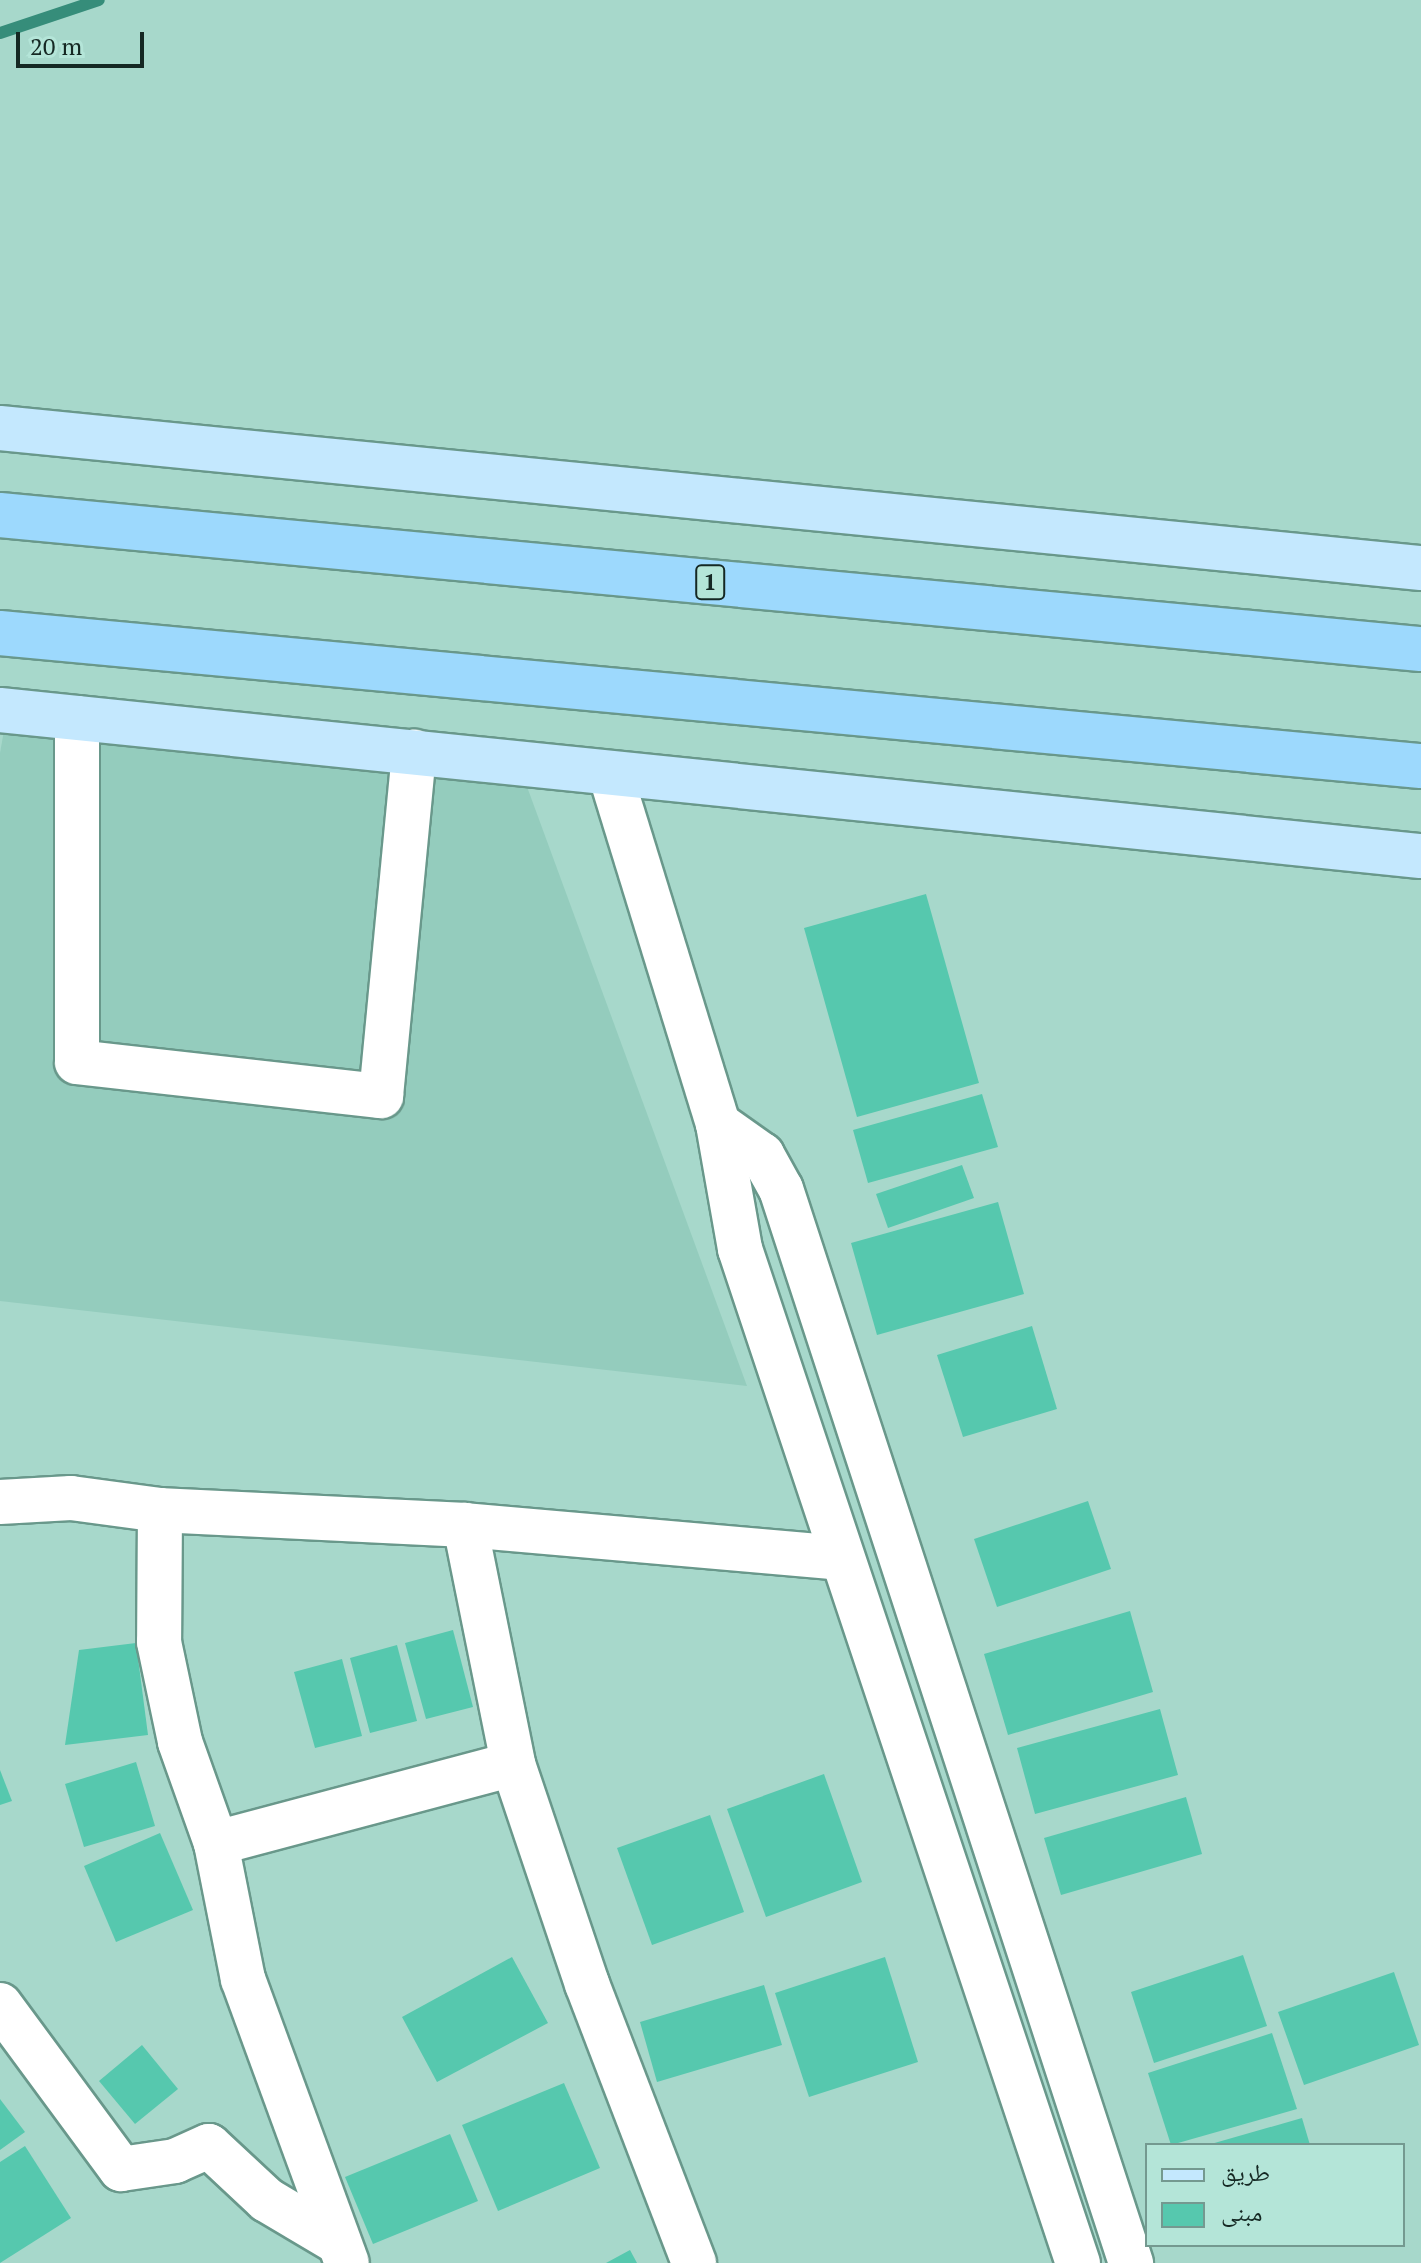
<!DOCTYPE html>
<meta charset="utf-8">
<style>
body{margin:0}
#map{position:relative;width:1421px;height:2263px;overflow:hidden;background:#a7d8cb;font-family:"PT Serif","Noto Naskh Arabic",serif}
div>[style]{position:absolute}
.built>*{inset:0;background:#94ccbd}
.stream>*{height:12px;margin:-6px;padding:0 6px;transform-origin:6px;border-radius:6px;background:#368d7a}
.building>*{inset:0;background:#56c8ae}
.roads{filter:drop-shadow(2px 0 #69988b) drop-shadow(-2px 0 #69988b) drop-shadow(0 2px #69988b) drop-shadow(0 -2px #69988b)}
.minor>*{height:44px;margin:-22px;padding:0 22px;transform-origin:22px;border-radius:22px;background:#fff}
.major>*{height:44px;margin:-22px;padding:0 22px;transform-origin:22px;border-radius:22px;background:#c4e8fe}
.highway>*{height:44px;margin:-22px;padding:0 22px;transform-origin:22px;border-radius:22px;background:#9dd9fd}
span{translate:-50% -50%;white-space:nowrap;text-align:center;line-height:1.15;-webkit-text-stroke:7px #b4e5d8;paint-order:stroke}
.shield-label span{padding:2px 6px;background:#b4e5d8;border:2px solid;border-radius:6px;-webkit-text-stroke-width:0}
.shield-label{font-size:24px;color:#152823;font-weight:700}
.legend{position:absolute;left:1145px;top:2143px;width:260px;height:104px;box-sizing:border-box;background:#b4e5d8;border:2px solid #749990;margin:0;padding:10px 14px;list-style:none;font-size:24px;color:#152823}
.legend li{display:flex;align-items:center;gap:16px;height:40px}
.legend b{width:40px;border:2px solid #749990}
.scale{position:absolute;left:16px;top:32px;width:128px;height:36px;box-sizing:border-box;border:4px solid #152823;border-top:0;padding-left:10px;font-size:24px;line-height:28px;white-space:nowrap;color:#152823;-webkit-text-stroke:6px #b4e5d8;paint-order:stroke}
</style>
<div id="map">
<div class="built">
<div style="clip-path:polygon(10px 697px,515px 754px,747px 1386px,0 1301px,0 753px)"></div>
</div>
<div class="stream">
<div style="left:0;top:33px;width:104px;rotate:-18.4deg"></div>
</div>
<div class="building">
<div style="clip-path:polygon(926px 894px,979px 1083px,857px 1117px,804px 928px)"></div>
<div style="clip-path:polygon(982px 1094px,998px 1147px,868px 1183px,853px 1130px)"></div>
<div style="clip-path:polygon(962px 1165px,974px 1198px,888px 1228px,876px 1194px)"></div>
<div style="clip-path:polygon(998px 1202px,1024px 1294px,877px 1335px,851px 1243px)"></div>
<div style="clip-path:polygon(1032px 1326px,1057px 1409px,963px 1437px,937px 1355px)"></div>
<div style="clip-path:polygon(1088px 1501px,1111px 1569px,997px 1607px,974px 1539px)"></div>
<div style="clip-path:polygon(1130px 1611px,1153px 1692px,1008px 1735px,984px 1654px)"></div>
<div style="clip-path:polygon(453px 1630px,473px 1707px,426px 1719px,405px 1643px)"></div>
<div style="clip-path:polygon(136px 1643px,148px 1735px,65px 1745px,79px 1650px)"></div>
<div style="clip-path:polygon(397px 1645px,417px 1721px,370px 1733px,350px 1658px)"></div>
<div style="clip-path:polygon(342px 1659px,362px 1736px,315px 1748px,294px 1672px)"></div>
<div style="clip-path:polygon(1160px 1709px,1178px 1775px,1035px 1814px,1017px 1748px)"></div>
<div style="clip-path:polygon(136px 1762px,155px 1826px,84px 1847px,65px 1784px)"></div>
<div style="clip-path:polygon(0 1770px,12px 1801px,0 1805px)"></div>
<div style="clip-path:polygon(824px 1774px,862px 1882px,766px 1917px,727px 1809px)"></div>
<div style="clip-path:polygon(1186px 1797px,1202px 1854px,1061px 1895px,1044px 1838px)"></div>
<div style="clip-path:polygon(710px 1815px,744px 1912px,652px 1945px,617px 1848px)"></div>
<div style="clip-path:polygon(160px 1833px,193px 1910px,116px 1942px,84px 1866px)"></div>
<div style="clip-path:polygon(1243px 1955px,1267px 2026px,1154px 2063px,1131px 1992px)"></div>
<div style="clip-path:polygon(512px 1957px,548px 2023px,437px 2082px,402px 2017px)"></div>
<div style="clip-path:polygon(885px 1957px,918px 2062px,809px 2097px,775px 1993px)"></div>
<div style="clip-path:polygon(1394px 1972px,1419px 2045px,1304px 2085px,1278px 2012px)"></div>
<div style="clip-path:polygon(764px 1985px,782px 2045px,657px 2082px,640px 2022px)"></div>
<div style="clip-path:polygon(1272px 2033px,1297px 2109px,1171px 2145px,1148px 2073px)"></div>
<div style="clip-path:polygon(142px 2045px,178px 2089px,135px 2124px,99px 2081px)"></div>
<div style="clip-path:polygon(564px 2083px,600px 2168px,498px 2211px,462px 2125px)"></div>
<div style="clip-path:polygon(0 2099px,25px 2132px,0 2150px)"></div>
<div style="clip-path:polygon(1302px 2118px,1310px 2145px,1212px 2145px,1211px 2144px)"></div>
<div style="clip-path:polygon(450px 2134px,478px 2201px,373px 2244px,345px 2177px)"></div>
<div style="clip-path:polygon(25px 2146px,71px 2218px,0 2263px,0 2162px)"></div>
<div style="clip-path:polygon(630px 2250px,637px 2263px,606px 2263px)"></div>
</div>
<div class="roads">
<div class="minor">
<div style="left:77px;top:718px;width:344px;rotate:90deg"></div>
<div style="left:77px;top:1062px;width:306px;rotate:6.4deg"></div>
<div style="left:381px;top:1096px;width:346px;rotate:-84.5deg"></div>
<div style="left:611px;top:776px;width:364px;rotate:72.9deg"></div>
<div style="left:718px;top:1124px;width:127px;rotate:80deg"></div>
<div style="left:740px;top:1249px;width:1069px;rotate:71.57deg"></div>
<div style="left:718px;top:1124px;width:54px;rotate:35.2deg"></div>
<div style="left:762px;top:1155px;width:39px;rotate:61deg"></div>
<div style="left:781px;top:1189px;width:1130px;rotate:71.95deg"></div>
<div style="left:0;top:1502px;width:71px;rotate:-3.2deg"></div>
<div style="left:71px;top:1498px;width:90px;rotate:7.7deg"></div>
<div style="left:160px;top:1510px;width:132px;rotate:90.4deg"></div>
<div style="left:159px;top:1642px;width:102px;rotate:78.1deg"></div>
<div style="left:180px;top:1742px;width:107px;rotate:70.4deg"></div>
<div style="left:216px;top:1843px;width:139px;rotate:78.8deg"></div>
<div style="left:243px;top:1979px;width:302px;rotate:69.9deg"></div>
<div style="left:160px;top:1510px;width:305px;rotate:2.8deg"></div>
<div style="left:465px;top:1525px;width:375px;rotate:5deg"></div>
<div style="left:465px;top:1525px;width:244px;rotate:78.6deg"></div>
<div style="left:513px;top:1764px;width:232px;rotate:71.4deg"></div>
<div style="left:587px;top:1984px;width:299px;rotate:69deg"></div>
<div style="left:216px;top:1843px;width:307px;rotate:-14.9deg"></div>
<div style="left:0;top:2005px;width:204px;rotate:53.6deg"></div>
<div style="left:121px;top:2169px;width:55px;rotate:-8.4deg"></div>
<div style="left:175px;top:2161px;width:37px;rotate:-24deg"></div>
<div style="left:209px;top:2146px;width:79px;rotate:43deg"></div>
<div style="left:267px;top:2200px;width:80px;rotate:30.7deg"></div>
</div>
<div class="major">
<div style="left:0;top:428px;width:1428px;rotate:5.63deg"></div>
<div style="left:0;top:710px;width:1428px;rotate:5.87deg"></div>
</div>
<div class="highway">
<div style="left:0;top:515px;width:1427px;rotate:5.39deg"></div>
<div style="left:0;top:633px;width:1427px;rotate:5.35deg"></div>
</div>
</div>
<div class="shield-label">
<span style="left:710px;top:582px">1</span>
</div>
<ul class="legend">
<li><b style="height:10px;background:#c4e8fe"></b>طريق</li>
<li><b style="height:22px;background:#56c8ae"></b>مبنى</li>
</ul>
<div class="scale">20 m</div>
</div>
